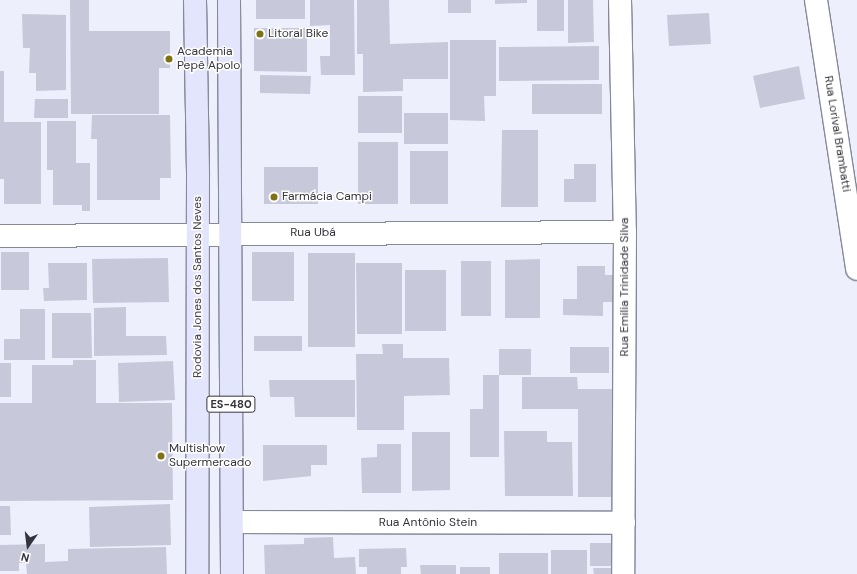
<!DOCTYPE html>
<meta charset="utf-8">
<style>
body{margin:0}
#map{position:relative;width:857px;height:574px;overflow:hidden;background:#edeffd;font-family:"DM Sans",sans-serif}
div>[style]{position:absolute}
.building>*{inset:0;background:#c7c9da}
.roads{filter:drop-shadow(1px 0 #868898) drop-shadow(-1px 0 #868898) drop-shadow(0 1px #868898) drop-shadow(0 -1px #868898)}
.minor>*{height:22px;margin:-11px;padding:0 11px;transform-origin:11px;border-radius:11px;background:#fff}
.major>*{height:22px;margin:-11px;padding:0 11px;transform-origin:11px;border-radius:11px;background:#e3e5fc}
.dots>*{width:11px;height:11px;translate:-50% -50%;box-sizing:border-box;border:2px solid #fff;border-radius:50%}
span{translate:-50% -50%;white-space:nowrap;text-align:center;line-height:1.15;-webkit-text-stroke:3px #fff;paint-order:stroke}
.shield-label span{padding:1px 3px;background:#fff;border:1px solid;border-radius:3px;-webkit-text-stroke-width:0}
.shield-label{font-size:11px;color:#34343c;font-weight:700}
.poi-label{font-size:12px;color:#34343c}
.left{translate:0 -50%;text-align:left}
.street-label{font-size:12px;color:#34343c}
.north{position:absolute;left:8px;top:526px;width:40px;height:40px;-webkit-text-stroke:3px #fff;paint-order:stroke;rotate:194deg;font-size:11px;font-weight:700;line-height:16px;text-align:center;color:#34343c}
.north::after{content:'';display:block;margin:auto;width:14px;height:18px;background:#34343c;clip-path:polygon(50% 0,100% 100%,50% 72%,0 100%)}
</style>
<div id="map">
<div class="building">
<div style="clip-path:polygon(70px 0,89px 0,89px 31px,170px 31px,170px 68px,159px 68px,159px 114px,71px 114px)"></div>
<div style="clip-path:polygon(256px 0,305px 0,305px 19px,256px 19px)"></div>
<div style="clip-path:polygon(310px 0,354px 0,355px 75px,321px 75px,320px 56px,330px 56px,330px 25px,310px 26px)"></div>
<div style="clip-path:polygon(357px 0,389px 0,390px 44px,448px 42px,448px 79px,403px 79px,403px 91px,363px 92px,363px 54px,357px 54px)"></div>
<div style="clip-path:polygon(448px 0,471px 0,471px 13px,448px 13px)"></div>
<div style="clip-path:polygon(495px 0,527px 0,527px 3px,495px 4px)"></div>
<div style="clip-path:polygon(537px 0,564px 0,564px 31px,537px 31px)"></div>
<div style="clip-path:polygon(568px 0,593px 0,594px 42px,568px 43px)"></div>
<div style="clip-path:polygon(709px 13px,711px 44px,669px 46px,667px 15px)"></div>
<div style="clip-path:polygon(22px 14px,66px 15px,66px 90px,36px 91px,36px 73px,29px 73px,30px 48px,23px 48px)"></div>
<div style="clip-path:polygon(254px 28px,307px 28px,307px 72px,254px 71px)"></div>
<div style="clip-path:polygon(450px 40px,496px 40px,496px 96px,484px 96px,485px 121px,450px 120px)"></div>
<div style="clip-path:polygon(599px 46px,599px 80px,499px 81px,499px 47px)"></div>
<div style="clip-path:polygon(799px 66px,805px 99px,760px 108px,753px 76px)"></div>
<div style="clip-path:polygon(0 71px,4px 71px,4px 122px,41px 122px,41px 204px,4px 204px,4px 179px,0 179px)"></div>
<div style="clip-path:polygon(260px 75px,311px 76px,310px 94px,260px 93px)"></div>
<div style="clip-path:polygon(532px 84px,602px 84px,602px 114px,532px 114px)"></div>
<div style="clip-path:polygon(358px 96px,402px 96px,402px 133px,358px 133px)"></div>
<div style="clip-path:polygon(35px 99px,68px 99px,68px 118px,34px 118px)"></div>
<div style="clip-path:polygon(404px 113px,448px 113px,448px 144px,404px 144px)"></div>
<div style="clip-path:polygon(92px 115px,170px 115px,171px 178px,160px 178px,160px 200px,97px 200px,97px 139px,91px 139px)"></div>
<div style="clip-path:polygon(47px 121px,76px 121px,76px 163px,90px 163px,90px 211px,82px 211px,82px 205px,53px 205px,53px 170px,47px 170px)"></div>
<div style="clip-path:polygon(502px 130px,538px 130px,538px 207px,501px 207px)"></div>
<div style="clip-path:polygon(358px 142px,398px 142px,398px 204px,358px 204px)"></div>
<div style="clip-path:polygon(410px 151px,448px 151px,448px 204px,410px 204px)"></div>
<div style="clip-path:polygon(574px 164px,596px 164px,596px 202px,564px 202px,564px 179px,574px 179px)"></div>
<div style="clip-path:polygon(264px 167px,318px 167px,318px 204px,264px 204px)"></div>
<div style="clip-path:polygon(1px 252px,29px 252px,29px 290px,1px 290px)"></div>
<div style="clip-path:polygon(252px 252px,294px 252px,294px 301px,252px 301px)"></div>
<div style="clip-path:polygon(308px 253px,355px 253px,355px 347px,308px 347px)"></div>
<div style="clip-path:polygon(168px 258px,169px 302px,93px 303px,92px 259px)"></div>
<div style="clip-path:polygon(540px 259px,540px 318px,505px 318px,505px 260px)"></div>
<div style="clip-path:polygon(461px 261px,491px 261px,491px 316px,461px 316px)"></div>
<div style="clip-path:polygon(48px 263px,87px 263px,87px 300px,44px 301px,43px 288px,49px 288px)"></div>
<div style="clip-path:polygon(356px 263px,402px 263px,402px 334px,357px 334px)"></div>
<div style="clip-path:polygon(577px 266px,605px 266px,605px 275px,615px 275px,615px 302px,603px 302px,603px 316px,563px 315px,563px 299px,577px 299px)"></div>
<div style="clip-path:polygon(405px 270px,446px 270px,446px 331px,405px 331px)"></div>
<div style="clip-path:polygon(126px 307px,126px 336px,166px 336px,167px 355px,94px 356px,94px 308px)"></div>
<div style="clip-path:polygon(20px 309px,45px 309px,45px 360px,4px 360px,4px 339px,20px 339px)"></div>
<div style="clip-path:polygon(52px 313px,91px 313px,92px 358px,52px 358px)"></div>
<div style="clip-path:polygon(254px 336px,302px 336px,302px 351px,254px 351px)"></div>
<div style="clip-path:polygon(382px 344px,403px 344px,403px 358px,449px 358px,450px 395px,404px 396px,404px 430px,357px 430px,356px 354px,383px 354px)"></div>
<div style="clip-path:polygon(570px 347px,609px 347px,609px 373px,570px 373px)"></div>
<div style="clip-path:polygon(499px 349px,531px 349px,531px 375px,499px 375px,499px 457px,470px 457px,470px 409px,483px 409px,483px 375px,499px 375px)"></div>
<div style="clip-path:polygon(73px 360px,96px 360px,96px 403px,172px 403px,173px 500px,0 501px,0 403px,32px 403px,32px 365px,73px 365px)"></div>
<div style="clip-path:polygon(173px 361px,175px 400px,119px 402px,118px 363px)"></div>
<div style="clip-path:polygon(0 363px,11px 363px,11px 397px,0 397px)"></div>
<div style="clip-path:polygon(522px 377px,577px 377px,578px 389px,620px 389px,620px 497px,578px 497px,578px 409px,522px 409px)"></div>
<div style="clip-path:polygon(269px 380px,355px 380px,355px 417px,295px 417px,294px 397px,270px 397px)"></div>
<div style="clip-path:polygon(504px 431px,547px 431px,547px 442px,572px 442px,573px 496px,505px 496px)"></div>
<div style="clip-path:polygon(412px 432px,450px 432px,450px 490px,412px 491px)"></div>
<div style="clip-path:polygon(377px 444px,401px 444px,401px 493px,362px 493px,361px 458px,377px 457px)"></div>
<div style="clip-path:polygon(263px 445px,327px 445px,327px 465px,311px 465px,311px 476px,263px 481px)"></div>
<div style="clip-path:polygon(170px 504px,171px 545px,90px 547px,89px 507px)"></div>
<div style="clip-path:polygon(0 506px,10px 506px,11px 535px,0 535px)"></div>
<div style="clip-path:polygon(333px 537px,334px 558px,355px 557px,356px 574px,265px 574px,264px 545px,304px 544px,304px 538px)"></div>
<div style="clip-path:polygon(590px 543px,618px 543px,618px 566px,590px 566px)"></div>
<div style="clip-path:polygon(45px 544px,45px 562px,68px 561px,68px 549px,166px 547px,167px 574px,27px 574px,26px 563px,19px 563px,19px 571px,0 571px,0 545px)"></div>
<div style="clip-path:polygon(406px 548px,407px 567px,401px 567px,401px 574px,367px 574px,367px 567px,359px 567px,359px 549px)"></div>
<div style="clip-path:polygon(551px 550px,587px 550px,587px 574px,551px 574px)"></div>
<div style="clip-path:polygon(499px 553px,548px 553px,548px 574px,499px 574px)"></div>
<div style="clip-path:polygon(420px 565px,456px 565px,456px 574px,421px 574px)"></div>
<div style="clip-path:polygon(460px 567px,490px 567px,490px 574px,460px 574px)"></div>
<div style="clip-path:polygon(593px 568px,617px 568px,617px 574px,594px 574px)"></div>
</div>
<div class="roads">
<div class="minor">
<div style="left:620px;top:0;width:232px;rotate:88.8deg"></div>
<div style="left:625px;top:232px;width:342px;rotate:90.3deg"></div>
<div style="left:816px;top:0;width:272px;rotate:81.3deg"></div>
<div style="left:0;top:236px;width:625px;rotate:-0.37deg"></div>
<div style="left:232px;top:522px;width:392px;rotate:0.1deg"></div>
</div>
<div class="major">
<div style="left:195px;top:0;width:175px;rotate:89deg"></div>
<div style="left:198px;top:175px;width:399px;rotate:90.1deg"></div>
<div style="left:229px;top:0;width:574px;rotate:89.7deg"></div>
</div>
</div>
<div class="dots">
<div style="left:260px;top:34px;background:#7e7213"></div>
<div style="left:169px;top:59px;background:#7e7213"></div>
<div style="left:274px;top:197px;background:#7e7213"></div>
<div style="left:161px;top:456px;background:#7e7213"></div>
</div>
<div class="shield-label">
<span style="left:231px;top:404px">ES-480</span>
</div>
<div class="poi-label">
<span class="left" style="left:268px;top:34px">Litoral Bike</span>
<span class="left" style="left:177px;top:59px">Academia<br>Pepê Apolo</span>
<span class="left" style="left:282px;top:197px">Farmácia Campi</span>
<span class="left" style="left:169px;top:456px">Multishow<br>Supermercado</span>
</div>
<div class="street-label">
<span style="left:837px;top:134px;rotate:81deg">Rua Lorival Brambatti</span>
<span style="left:313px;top:233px">Rua Ubá</span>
<span style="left:198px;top:287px;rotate:-90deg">Rodovia Jones dos Santos Neves</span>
<span style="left:625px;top:287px;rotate:-90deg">Rua Emilia Trinidade Silva</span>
<span style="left:428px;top:523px">Rua Antônio Stein</span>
</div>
<div class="north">N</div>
</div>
